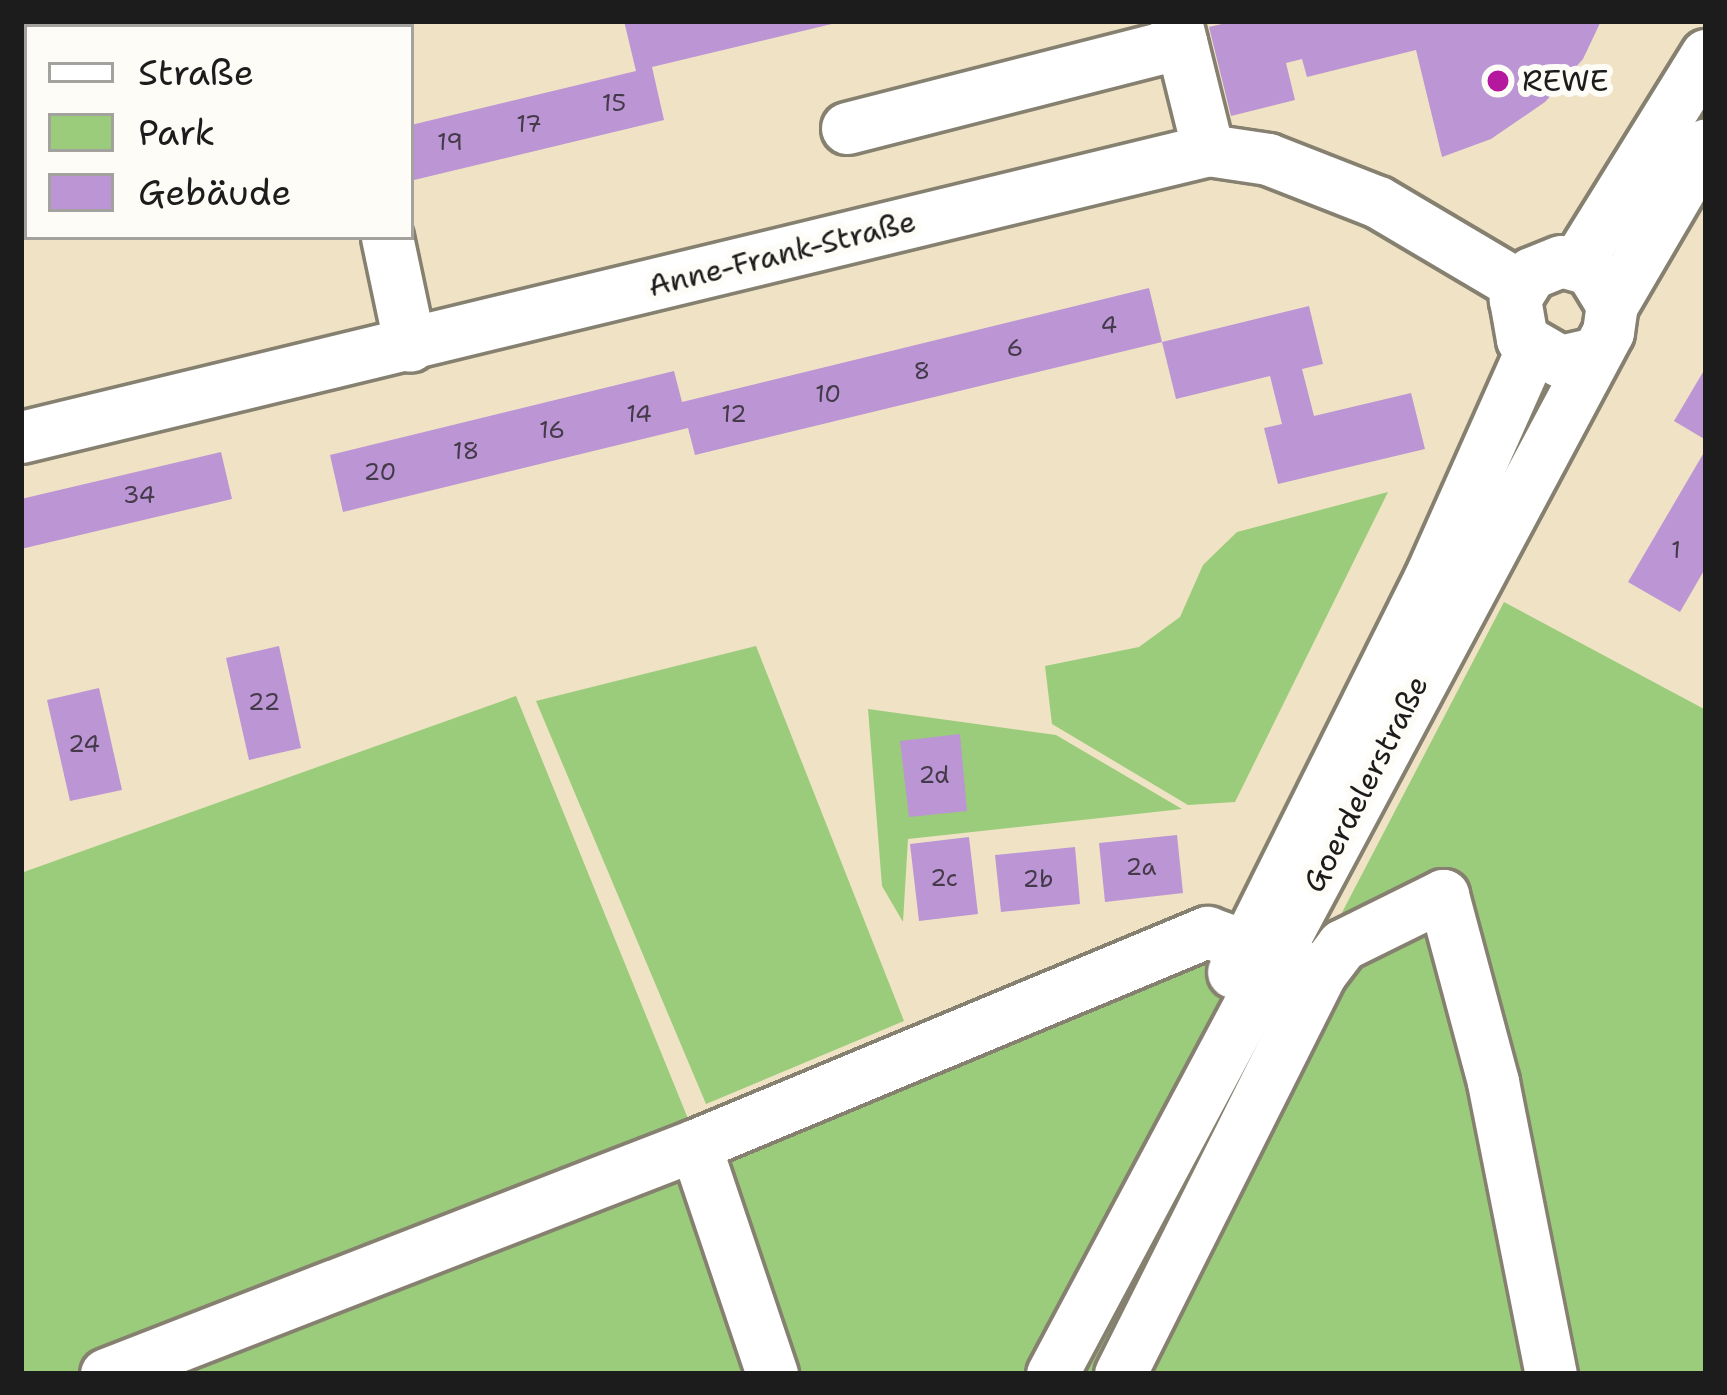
<!DOCTYPE html>
<meta charset="utf-8">
<style>
body{margin:0}
#map{position:relative;width:1727px;height:1395px;overflow:hidden;background:#f0e3c5;font-family:"Shantell Sans",sans-serif}
div>[style]{position:absolute}
.green>*{inset:0;background:#9acc7b}
.building>*{inset:0;background:#bb95d4}
.roads{filter:drop-shadow(3px 0 #868070) drop-shadow(-3px 0 #868070) drop-shadow(0 3px #868070) drop-shadow(0 -3px #868070)}
.minor>*{height:51px;margin:-25.5px;padding:0 25.5px;transform-origin:25.5px;border-radius:25.5px;background:#fff}
.dots>*{width:33px;height:33px;translate:-50% -50%;box-sizing:border-box;border:6px solid #fdfcf7;border-radius:50%}
span{translate:-50% -50%;white-space:nowrap;text-align:center;line-height:1.15;-webkit-text-stroke:12px #fdfcf7;paint-order:stroke}
.number-label{font-size:24px;color:#443a4a}
.number-label span{-webkit-text-stroke-width:0}
.poi-label{font-size:30px;color:#1c1c1c}
.left{translate:0 -50%;text-align:left}
.street-label{font-size:30px;color:#1c1c1c}
.frame{position:absolute;inset:0;border:24px solid #1c1c1c;pointer-events:none}
.legend{position:absolute;left:24px;top:24px;width:390px;height:216px;box-sizing:border-box;background:#fdfcf7;border:3px solid #a3a29f;margin:0;padding:15px 21px;list-style:none;font-size:36px;color:#1c1c1c}
.legend li{display:flex;align-items:center;gap:24px;height:60px}
.legend b{width:60px;border:3px solid #a3a29f}
</style>
<div id="map">
<div class="green">
<div style="clip-path:polygon(21px 21px,222px 21px,27px 27px,21px 75px)"></div>
<div style="clip-path:polygon(1388px 492px,1235px 802px,1188px 805px,1052px 724px,1045px 666px,1139px 647px,1180px 617px,1203px 565px,1237px 532px)"></div>
<div style="clip-path:polygon(1504px 602px,1706px 710px,1706px 1374px,21px 1374px,21px 873px,516px 696px,691px 1126px,1209px 949px,1299px 995px)"></div>
<div style="clip-path:polygon(756px 646px,904px 1021px,706px 1104px,536px 701px)"></div>
<div style="clip-path:polygon(868px 709px,1056px 735px,1182px 809px,908px 839px,903px 922px,882px 886px)"></div>
</div>
<div class="building">
<div style="clip-path:polygon(624px 21px,836px 23px,652px 67px,664px 120px,414px 180px,411px 125px,636px 71px)"></div>
<div style="clip-path:polygon(1234px 21px,1601px 21px,1583px 59px,1545px 102px,1491px 139px,1442px 157px,1416px 50px,1307px 77px,1302px 59px,1286px 63px,1295px 100px,1231px 116px,1209px 27px)"></div>
<div style="clip-path:polygon(27px 158px,27px 208px,21px 210px,21px 159px)"></div>
<div style="clip-path:polygon(1149px 288px,1162px 342px,695px 455px,688px 428px,343px 512px,330px 455px,674px 371px,682px 402px)"></div>
<div style="clip-path:polygon(1309px 306px,1323px 364px,1302px 369px,1314px 416px,1411px 393px,1425px 449px,1278px 484px,1264px 428px,1282px 424px,1270px 376px,1176px 399px,1162px 342px)"></div>
<div style="clip-path:polygon(1706px 367px,1706px 440px,1674px 421px)"></div>
<div style="clip-path:polygon(1706px 449px,1706px 567px,1680px 612px,1628px 582px)"></div>
<div style="clip-path:polygon(221px 452px,232px 499px,21px 549px,21px 499px)"></div>
<div style="clip-path:polygon(279px 646px,301px 748px,249px 760px,226px 658px)"></div>
<div style="clip-path:polygon(99px 688px,122px 790px,70px 801px,47px 700px)"></div>
<div style="clip-path:polygon(960px 734px,967px 811px,909px 817px,900px 741px)"></div>
<div style="clip-path:polygon(1177px 835px,1183px 893px,1105px 902px,1099px 843px)"></div>
<div style="clip-path:polygon(969px 837px,978px 914px,919px 921px,910px 844px)"></div>
<div style="clip-path:polygon(1075px 847px,1080px 904px,1001px 912px,995px 855px)"></div>
</div>
<div class="roads">
<div class="minor">
<div style="left:1176px;top:21px;width:133px;rotate:76.1deg"></div>
<div style="left:357px;top:27px;width:6px;rotate:-90deg"></div>
<div style="left:847px;top:128px;width:345px;rotate:-14.3deg"></div>
<div style="left:387px;top:237px;width:111px;rotate:78.1deg"></div>
<div style="left:1577px;top:263px;width:245px;rotate:-58.2deg"></div>
<div style="left:1612px;top:305px;width:186px;rotate:-59.7deg"></div>
<div style="left:21px;top:437px;width:1221px;rotate:-13.59deg"></div>
<div style="left:1208px;top:150px;width:61px;rotate:8.5deg"></div>
<div style="left:1268px;top:159px;width:118px;rotate:21.4deg"></div>
<div style="left:1378px;top:202px;width:165px;rotate:30.6deg"></div>
<div style="left:1233px;top:972px;width:441px;rotate:-63.5deg"></div>
<div style="left:1430px;top:577px;width:248px;rotate:-66deg"></div>
<div style="left:695px;top:1145px;width:242px;rotate:71.4deg"></div>
<div style="left:106px;top:1374px;width:632px;rotate:-21.25deg"></div>
<div style="left:695px;top:1145px;width:555px;rotate:-22.59deg"></div>
<div style="left:1207px;top:932px;width:121px;rotate:19.8deg"></div>
<div style="left:1052px;top:1374px;width:1181px;rotate:-61.92deg"></div>
<div style="left:1608px;top:332px;width:27px;rotate:-82deg"></div>
<div style="left:1612px;top:305px;width:42px;rotate:-121.4deg"></div>
<div style="left:1590px;top:269px;width:30px;rotate:-165deg"></div>
<div style="left:1561px;top:261px;width:32px;rotate:158deg"></div>
<div style="left:1531px;top:273px;width:31px;rotate:122deg"></div>
<div style="left:1515px;top:299px;width:41px;rotate:80.1deg"></div>
<div style="left:1522px;top:339px;width:44px;rotate:30.1deg"></div>
<div style="left:1560px;top:361px;width:31px;rotate:-13deg"></div>
<div style="left:1120px;top:1374px;width:449px;rotate:-63.4deg"></div>
<div style="left:1321px;top:973px;width:35px;rotate:-53deg"></div>
<div style="left:1342px;top:945px;width:113px;rotate:-26.3deg"></div>
<div style="left:1443px;top:895px;width:194px;rotate:75deg"></div>
<div style="left:1493px;top:1082px;width:298px;rotate:78.8deg"></div>
</div>
</div>
<div class="dots">
<div style="left:1498px;top:81px;background:#b5179e"></div>
</div>
<div class="number-label">
<span style="left:614px;top:104px">15</span>
<span style="left:529px;top:125px">17</span>
<span style="left:450px;top:143px">19</span>
<span style="left:1109px;top:326px">4</span>
<span style="left:1015px;top:349px">6</span>
<span style="left:922px;top:372px">8</span>
<span style="left:828px;top:395px">10</span>
<span style="left:639px;top:415px">14</span>
<span style="left:734px;top:415px">12</span>
<span style="left:552px;top:431px">16</span>
<span style="left:466px;top:452px">18</span>
<span style="left:380px;top:473px">20</span>
<span style="left:139px;top:496px">34</span>
<span style="left:1676px;top:551px">1</span>
<span style="left:264px;top:703px">22</span>
<span style="left:84px;top:745px">24</span>
<span style="left:934px;top:776px">2d</span>
<span style="left:1141px;top:868px">2a</span>
<span style="left:944px;top:879px">2c</span>
<span style="left:1038px;top:880px">2b</span>
</div>
<div class="poi-label">
<span class="left" style="left:1522px;top:81px">REWE</span>
</div>
<div class="street-label">
<span style="left:782px;top:254px;rotate:-14deg">Anne-Frank-Straße</span>
<span style="left:1366px;top:784px;rotate:-63deg">Goerdelerstraße</span>
</div>
<div class="frame"></div>
<ul class="legend">
<li><b style="height:15px;background:#fff"></b>Straße</li>
<li><b style="height:33px;background:#9acc7b"></b>Park</li>
<li><b style="height:33px;background:#bb95d4"></b>Gebäude</li>
</ul>
</div>
